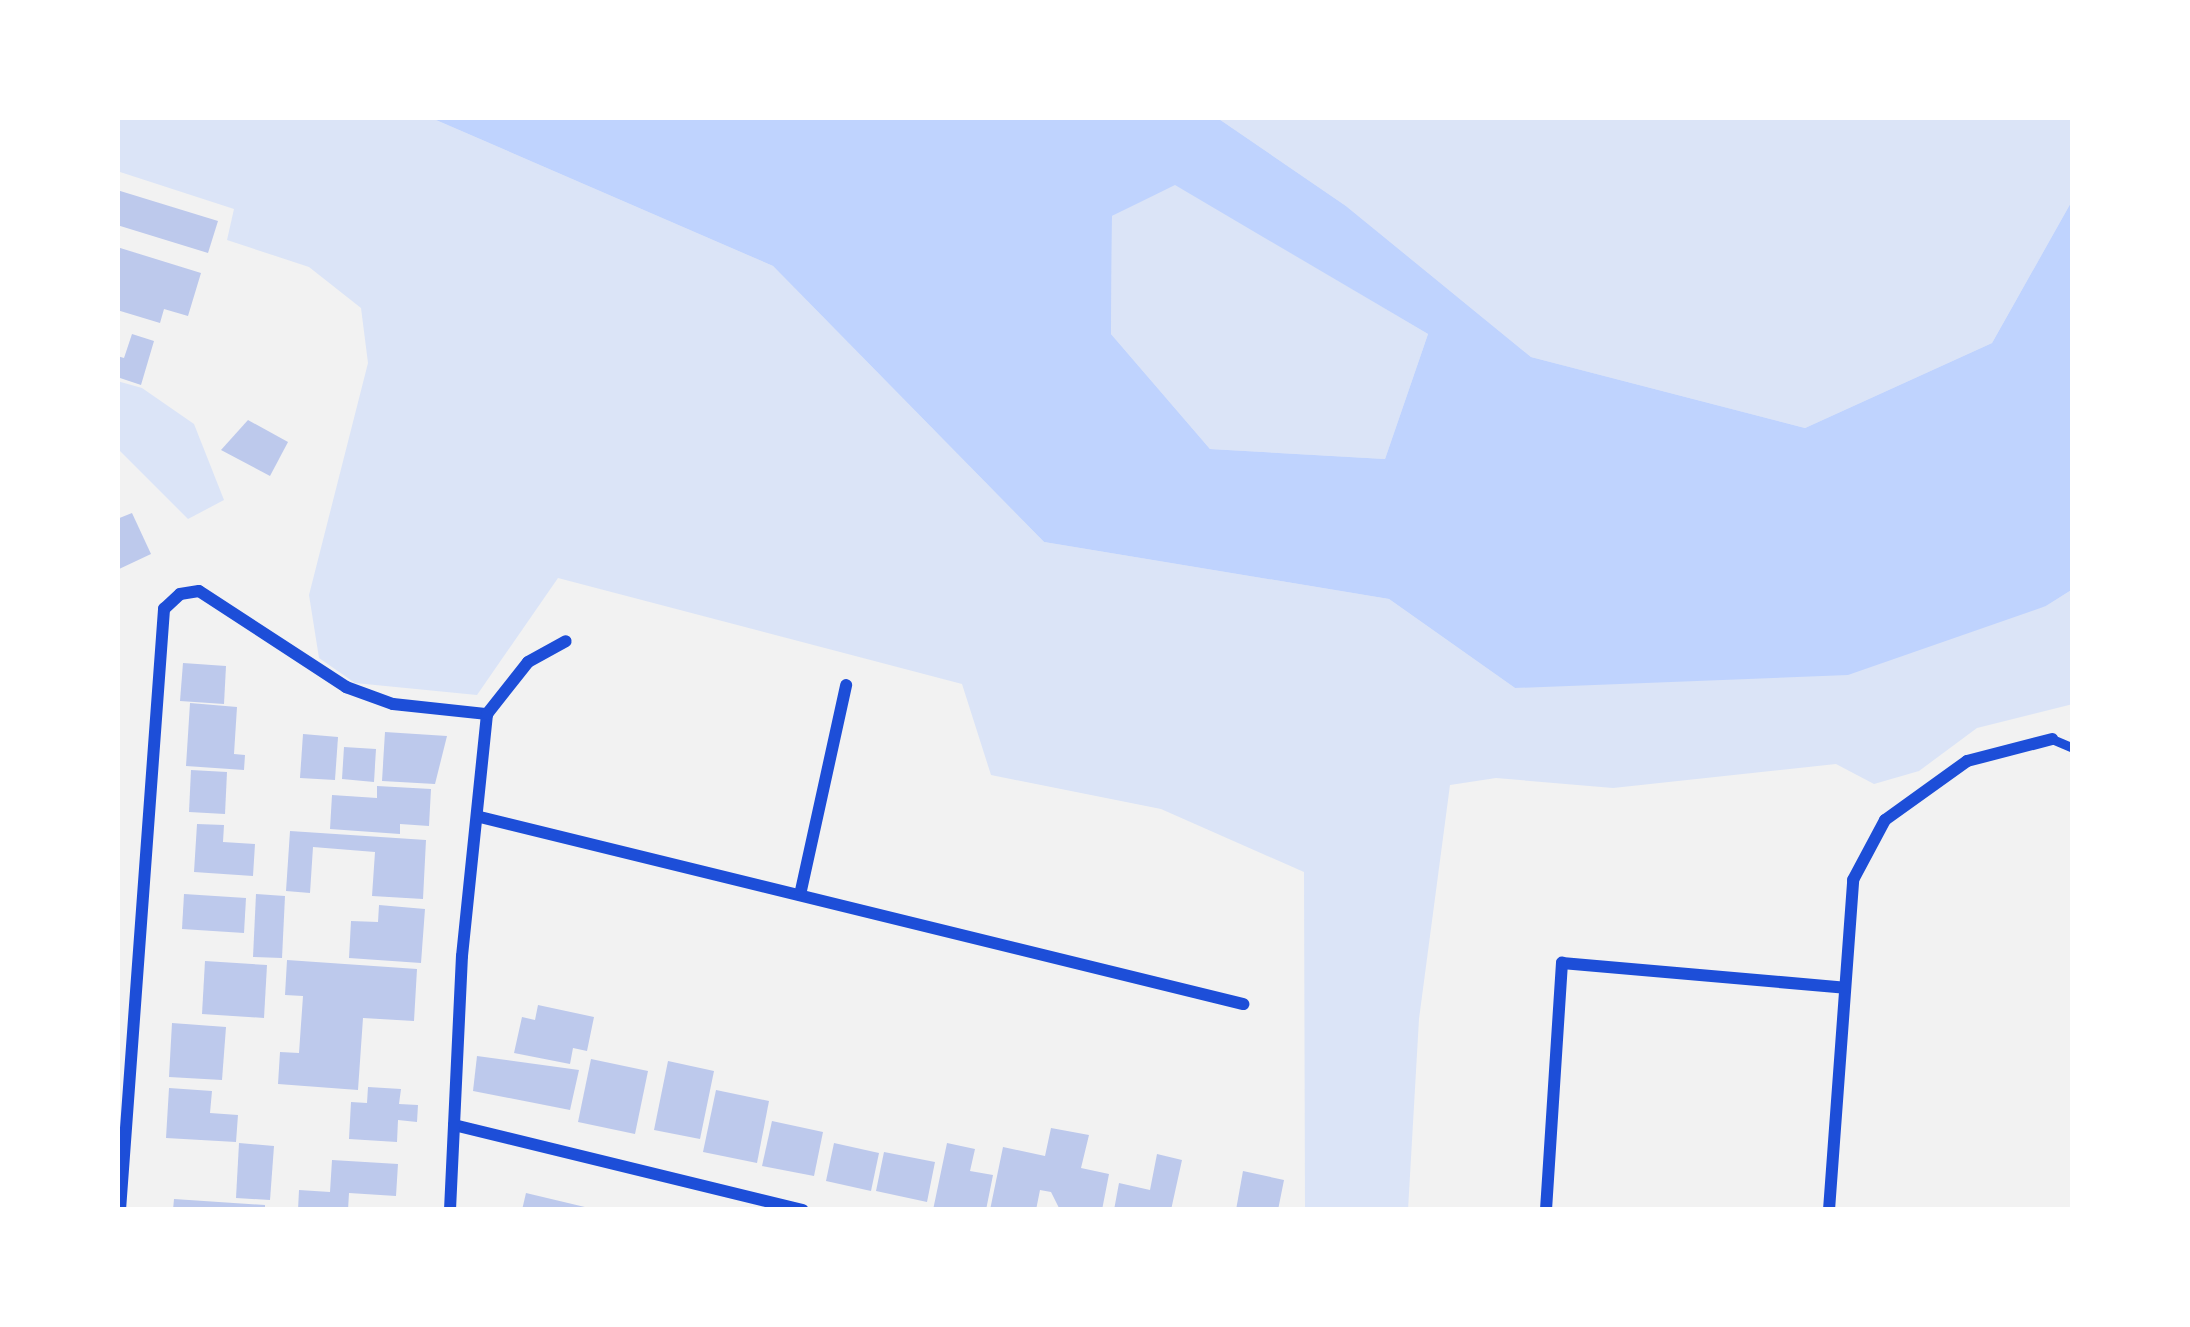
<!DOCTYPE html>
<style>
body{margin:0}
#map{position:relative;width:2190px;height:1327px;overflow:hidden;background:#f2f2f2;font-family:"Roboto Serif",serif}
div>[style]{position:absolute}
.green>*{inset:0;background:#dbe4f7}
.water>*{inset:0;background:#bfd3fe}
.building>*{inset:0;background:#bdc9ec}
.service>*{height:9px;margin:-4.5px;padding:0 4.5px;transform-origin:4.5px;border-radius:4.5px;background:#1d4ed8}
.minor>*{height:12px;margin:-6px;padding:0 6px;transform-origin:6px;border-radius:6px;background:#1d4ed8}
span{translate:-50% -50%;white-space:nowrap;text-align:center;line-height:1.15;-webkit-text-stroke:10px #fff;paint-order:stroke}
.frame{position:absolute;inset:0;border:120px solid #fff;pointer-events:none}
</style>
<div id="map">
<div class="green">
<div style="clip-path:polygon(117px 117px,429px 117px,773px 266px,1044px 542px,1389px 599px,1515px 688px,2046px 606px,2073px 589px,2073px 704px,1977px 728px,1919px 771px,1874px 784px,1836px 764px,1613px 788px,1496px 778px,1450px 785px,1419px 1019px,1408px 1210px,1305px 1210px,1304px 872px,1161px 809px,991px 775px,962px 684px,558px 578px,477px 695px,355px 683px,319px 658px,309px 595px,368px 363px,361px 308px,309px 267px,227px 240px,234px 209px,117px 171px)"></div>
<div style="clip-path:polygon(1216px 117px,2073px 117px,2073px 199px,1992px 343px,1805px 428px,1531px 357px,1346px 206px)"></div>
<div style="clip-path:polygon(1175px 184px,1428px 334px,1385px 459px,1210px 449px,1111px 334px,1112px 216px)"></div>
<div style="clip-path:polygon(117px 381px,142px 388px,194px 424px,224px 500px,188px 519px,117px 448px)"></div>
</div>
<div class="water">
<div style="clip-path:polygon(evenodd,429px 117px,1216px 117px,1346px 206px,1531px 357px,1805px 428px,1992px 343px,2073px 199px,2073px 589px,2046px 606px,1848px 675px,1515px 688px,1389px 599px,1044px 542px,773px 266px,429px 117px,1175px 185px,1428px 334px,1385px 459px,1210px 449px,1111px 334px,1112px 216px,1175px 185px)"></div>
</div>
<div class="building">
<div style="clip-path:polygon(117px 190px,218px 221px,208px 253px,117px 225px)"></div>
<div style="clip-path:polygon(117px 247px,201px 273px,188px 316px,164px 309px,160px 323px,117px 310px)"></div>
<div style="clip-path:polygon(132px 334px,154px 341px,141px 385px,117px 377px,117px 356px,124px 358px)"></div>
<div style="clip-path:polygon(248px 420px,288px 442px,270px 476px,221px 450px)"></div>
<div style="clip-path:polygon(132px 513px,151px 554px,117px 570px,117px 519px)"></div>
<div style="clip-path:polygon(183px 663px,226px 666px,224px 704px,180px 701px)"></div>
<div style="clip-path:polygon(190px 703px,237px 707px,234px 754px,245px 755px,244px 770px,186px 766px)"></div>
<div style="clip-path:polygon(385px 732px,447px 736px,435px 784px,382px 781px)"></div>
<div style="clip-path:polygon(303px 734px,338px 737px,335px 780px,300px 778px)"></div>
<div style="clip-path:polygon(344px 747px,376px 749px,374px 782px,342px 779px)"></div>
<div style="clip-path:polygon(191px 770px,227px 772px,225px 814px,189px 812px)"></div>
<div style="clip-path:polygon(377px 786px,431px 789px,429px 826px,400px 824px,400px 834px,330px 829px,332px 795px,377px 798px)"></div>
<div style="clip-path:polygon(197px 824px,224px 825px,223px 842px,255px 844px,253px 876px,194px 872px)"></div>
<div style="clip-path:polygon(290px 831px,426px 840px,423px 899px,372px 896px,375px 852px,313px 847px,310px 893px,286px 891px)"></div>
<div style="clip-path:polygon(184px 894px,246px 898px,244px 933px,182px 929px)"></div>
<div style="clip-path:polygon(256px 894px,285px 896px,282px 958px,253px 957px)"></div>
<div style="clip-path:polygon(379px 905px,425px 909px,421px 963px,349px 958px,351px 921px,378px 922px)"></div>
<div style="clip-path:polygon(287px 960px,417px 969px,414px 1021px,363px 1018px,358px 1090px,278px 1084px,280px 1052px,299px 1053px,303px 996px,285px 995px)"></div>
<div style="clip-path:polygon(205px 961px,267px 965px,264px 1018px,202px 1014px)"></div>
<div style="clip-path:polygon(538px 1005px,594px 1017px,587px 1051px,573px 1048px,570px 1064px,514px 1053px,522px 1017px,535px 1020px)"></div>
<div style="clip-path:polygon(172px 1023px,226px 1027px,222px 1080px,169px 1077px)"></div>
<div style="clip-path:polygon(477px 1056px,579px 1070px,570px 1110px,473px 1091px)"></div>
<div style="clip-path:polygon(591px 1059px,648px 1071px,635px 1134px,578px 1122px)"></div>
<div style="clip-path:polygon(668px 1061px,714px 1071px,700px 1139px,654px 1130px)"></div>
<div style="clip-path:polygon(368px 1087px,401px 1089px,399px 1104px,418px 1105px,417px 1122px,398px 1120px,397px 1142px,349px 1139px,351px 1102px,367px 1103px)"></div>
<div style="clip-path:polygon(169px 1088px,212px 1091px,210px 1113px,238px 1115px,236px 1142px,166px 1138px)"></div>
<div style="clip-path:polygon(716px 1090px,769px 1101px,757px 1163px,703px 1152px)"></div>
<div style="clip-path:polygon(772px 1121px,823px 1132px,814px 1176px,762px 1166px)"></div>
<div style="clip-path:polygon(1051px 1128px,1089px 1135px,1081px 1168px,1109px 1174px,1102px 1210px,1060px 1210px,1051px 1192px,1040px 1190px,1036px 1210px,990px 1210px,1003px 1147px,1045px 1156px)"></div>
<div style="clip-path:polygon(239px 1143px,274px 1146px,270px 1200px,236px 1198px)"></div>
<div style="clip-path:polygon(834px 1143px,879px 1153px,871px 1191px,826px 1181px)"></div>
<div style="clip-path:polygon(947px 1143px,975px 1149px,970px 1171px,993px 1175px,986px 1210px,933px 1210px)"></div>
<div style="clip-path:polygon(884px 1152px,935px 1162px,927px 1202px,876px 1191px)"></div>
<div style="clip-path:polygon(1157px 1154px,1182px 1160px,1171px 1210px,1114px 1210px,1119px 1183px,1150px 1190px)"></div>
<div style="clip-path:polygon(332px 1160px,398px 1164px,396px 1196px,349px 1193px,348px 1210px,298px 1210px,299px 1190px,330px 1192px)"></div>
<div style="clip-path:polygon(1243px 1171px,1284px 1180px,1278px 1210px,1236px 1210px)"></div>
<div style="clip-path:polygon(526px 1193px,589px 1208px,589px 1210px,522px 1210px)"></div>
<div style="clip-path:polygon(174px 1199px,265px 1205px,265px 1210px,173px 1210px)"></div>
</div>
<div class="service">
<div style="left:2052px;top:739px;width:23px;rotate:23deg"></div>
</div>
<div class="minor">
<div style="left:480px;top:817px;width:786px;rotate:13.77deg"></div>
<div style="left:800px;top:895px;width:215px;rotate:-77.6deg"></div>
<div style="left:454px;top:1125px;width:359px;rotate:13.7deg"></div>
<div style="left:120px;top:1210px;width:603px;rotate:-85.81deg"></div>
<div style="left:164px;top:609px;width:22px;rotate:-43deg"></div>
<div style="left:180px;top:594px;width:19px;rotate:-9deg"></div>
<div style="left:199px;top:591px;width:176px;rotate:33.1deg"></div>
<div style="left:346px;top:687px;width:50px;rotate:19.9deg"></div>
<div style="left:393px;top:704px;width:95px;rotate:6.1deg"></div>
<div style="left:450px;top:1210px;width:254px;rotate:-87.3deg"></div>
<div style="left:462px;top:956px;width:243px;rotate:-84.1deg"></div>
<div style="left:487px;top:714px;width:66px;rotate:-51.7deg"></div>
<div style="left:528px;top:662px;width:43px;rotate:-28.9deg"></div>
<div style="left:1546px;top:1210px;width:248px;rotate:-86.3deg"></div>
<div style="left:1562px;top:963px;width:284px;rotate:5deg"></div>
<div style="left:1829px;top:1210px;width:331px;rotate:-85.8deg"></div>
<div style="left:1853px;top:880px;width:68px;rotate:-61.9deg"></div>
<div style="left:1885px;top:820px;width:101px;rotate:-35.7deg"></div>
<div style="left:1967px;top:761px;width:88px;rotate:-14.5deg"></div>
</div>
<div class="frame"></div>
</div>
